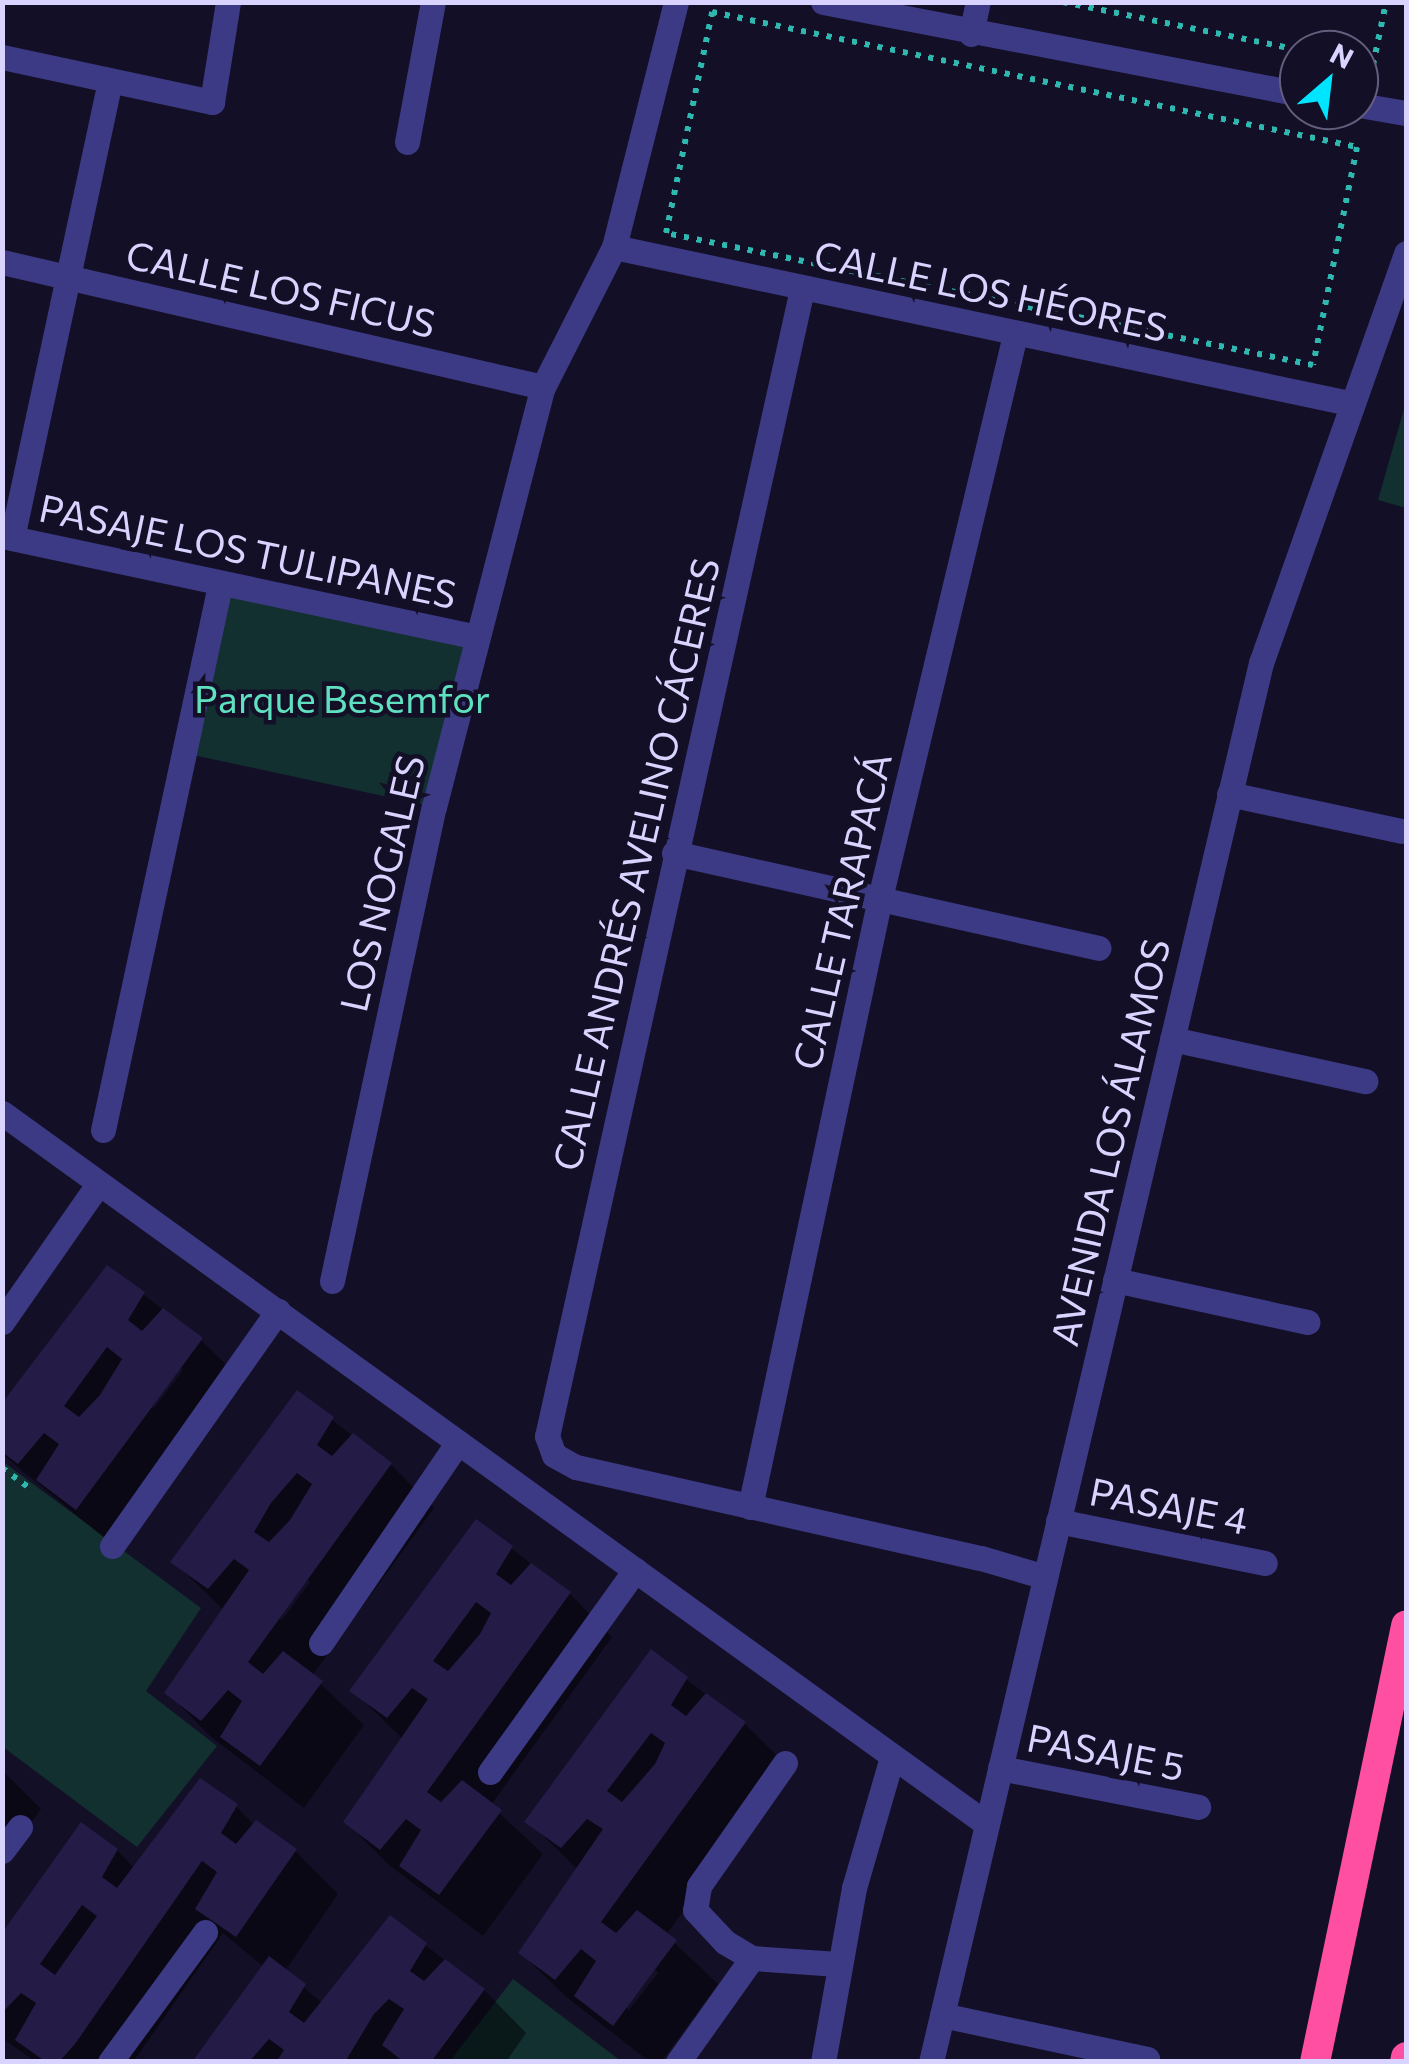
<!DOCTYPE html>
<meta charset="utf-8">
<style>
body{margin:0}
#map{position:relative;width:1409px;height:2064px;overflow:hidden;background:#130f26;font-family:Commissioner,sans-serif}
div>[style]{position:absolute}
.green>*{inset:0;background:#12302f}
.shadow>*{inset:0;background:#0007}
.building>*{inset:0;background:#241b47}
.path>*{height:6px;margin-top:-3px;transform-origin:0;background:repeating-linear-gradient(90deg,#2fb8b0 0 5px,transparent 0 13px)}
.minor>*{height:25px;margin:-12.5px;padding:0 12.5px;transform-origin:12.5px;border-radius:12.5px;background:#3d3a85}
.highway>*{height:30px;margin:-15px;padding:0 15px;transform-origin:15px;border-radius:15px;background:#ff4fa3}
span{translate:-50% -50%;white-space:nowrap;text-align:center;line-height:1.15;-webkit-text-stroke:9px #130f26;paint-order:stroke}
.street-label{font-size:38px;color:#d9d4ff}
.park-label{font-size:38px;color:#5fe0c0}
.frame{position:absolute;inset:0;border:5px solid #d9d4ff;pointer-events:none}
.north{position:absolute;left:1279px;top:30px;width:100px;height:100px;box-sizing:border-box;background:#130f26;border:2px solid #625e7d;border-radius:50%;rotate:28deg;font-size:28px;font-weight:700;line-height:40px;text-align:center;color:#d9d4ff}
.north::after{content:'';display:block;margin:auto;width:35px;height:45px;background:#00e5ff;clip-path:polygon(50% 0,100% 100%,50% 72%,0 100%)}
</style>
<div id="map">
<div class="green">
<div style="clip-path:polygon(1406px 402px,1406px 508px,1378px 500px)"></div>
<div style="clip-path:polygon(220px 585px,477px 637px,434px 807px,184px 753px)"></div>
<div style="clip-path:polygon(2px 1461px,201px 1608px,146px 1691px,217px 1746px,137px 1847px,3px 1747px)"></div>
<div style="clip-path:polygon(513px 1979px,621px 2061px,450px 2061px)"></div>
</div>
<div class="shadow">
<div style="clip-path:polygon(evenodd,143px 1294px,201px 1340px,244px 1383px,120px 1551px,2px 1454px,2px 1411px,143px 1294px,179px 1366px,183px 1370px,154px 1408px,150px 1405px,179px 1366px)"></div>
<div style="clip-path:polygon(evenodd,298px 1394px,391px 1465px,434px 1508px,312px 1676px,364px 1725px,304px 1808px,210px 1736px,168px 1693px,226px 1612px,174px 1562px,298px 1394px,306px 1578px,310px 1582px,282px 1620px,278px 1617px,306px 1578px)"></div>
<div style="clip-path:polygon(511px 1548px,570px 1594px,612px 1637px,491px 1805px,543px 1854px,483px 1936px,389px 1865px,346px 1822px,403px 1739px,353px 1691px)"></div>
<div style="clip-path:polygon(evenodd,686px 1679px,745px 1724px,788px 1767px,666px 1935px,718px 1984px,661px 2062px,650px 2062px,564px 1995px,521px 1953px,578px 1870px,528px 1821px,686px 1679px,655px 1969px,658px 1973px,629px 2010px,625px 2007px,655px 1969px)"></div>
<div style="clip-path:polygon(2px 1770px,41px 1809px,2px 1862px)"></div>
<div style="clip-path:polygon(236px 1806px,255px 1826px,295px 1851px,338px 1894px,285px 1971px,323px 2004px,425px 1945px,484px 1990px,526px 2033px,506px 2062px,195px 2062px,264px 1967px,223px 1933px,133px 2062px,36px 2062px,2px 2038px,2px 1937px,117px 1850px,135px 1869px)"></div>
</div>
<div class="building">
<div style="clip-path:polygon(evenodd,107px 1265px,145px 1292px,128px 1320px,142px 1331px,163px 1308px,203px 1338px,76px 1510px,36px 1480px,59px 1444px,44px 1433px,18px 1464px,2px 1452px,2px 1403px,107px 1265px,107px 1347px,122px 1359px,100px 1395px,79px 1417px,64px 1406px,107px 1347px)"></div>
<div style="clip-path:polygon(evenodd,297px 1390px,334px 1417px,317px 1445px,332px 1456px,353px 1433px,392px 1463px,248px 1662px,263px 1674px,283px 1651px,323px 1681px,260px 1766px,220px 1737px,242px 1701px,228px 1690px,201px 1721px,164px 1693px,249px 1570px,234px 1559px,208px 1589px,170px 1562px,297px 1390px,297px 1473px,312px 1484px,290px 1520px,269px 1542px,254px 1532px,271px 1503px,297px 1473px)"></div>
<div style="clip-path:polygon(evenodd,476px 1519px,513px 1546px,496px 1574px,511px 1585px,531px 1563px,571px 1592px,427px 1792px,441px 1802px,462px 1780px,502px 1810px,439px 1895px,399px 1866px,421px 1830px,406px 1819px,380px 1850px,343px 1822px,428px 1699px,412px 1688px,387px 1718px,349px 1691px,476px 1519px,476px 1602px,491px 1613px,480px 1634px,448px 1671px,433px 1661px,476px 1602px)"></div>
<div style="clip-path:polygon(evenodd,651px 1649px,688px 1677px,671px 1705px,686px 1716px,706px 1693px,746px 1722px,601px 1922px,616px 1933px,637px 1910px,677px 1940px,613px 2026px,574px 1996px,596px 1961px,581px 1949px,555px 1980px,518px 1953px,603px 1829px,587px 1819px,561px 1848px,524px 1822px,651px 1649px,651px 1733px,665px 1743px,655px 1764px,622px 1802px,607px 1791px,651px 1733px)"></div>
<div style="clip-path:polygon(evenodd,200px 1778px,238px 1804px,221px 1833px,236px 1844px,256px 1820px,297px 1849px,236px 1937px,195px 1909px,217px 1872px,202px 1861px,75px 2044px,59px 2062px,46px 2062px,15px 2040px,36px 2003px,21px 1993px,2px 2013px,2px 1933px,81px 1822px,118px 1849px,102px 1877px,117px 1888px,200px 1778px,82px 1905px,97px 1916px,55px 1975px,40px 1964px,82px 1905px)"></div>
<div style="clip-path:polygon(390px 1915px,427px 1943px,410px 1971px,424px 1981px,445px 1959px,485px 1989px,431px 2062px,404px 2062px,382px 2045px,404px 2009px,389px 1999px,374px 2014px,345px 2062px,276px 2062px,284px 2050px,269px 2039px,249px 2062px,192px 2062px,269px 1956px,306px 1984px,289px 2012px,304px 2023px)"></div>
</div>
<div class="path">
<div style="left:1063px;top:2px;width:241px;rotate:11.5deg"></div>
<div style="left:712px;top:12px;width:659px;rotate:11.82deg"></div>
<div style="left:1357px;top:147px;width:222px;rotate:101.4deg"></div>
<div style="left:1313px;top:365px;width:660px;rotate:-168.47deg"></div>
<div style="left:666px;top:233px;width:226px;rotate:-78.2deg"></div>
<div style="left:1359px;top:62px;width:14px;rotate:12deg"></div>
<div style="left:1373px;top:65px;width:64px;rotate:-78.3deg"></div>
<div style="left:2px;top:1468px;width:32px;rotate:36deg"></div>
</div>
<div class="minor">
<div style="left:823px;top:2px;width:485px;rotate:10.9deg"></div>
<div style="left:971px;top:34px;width:33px;rotate:-78deg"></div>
<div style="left:2px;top:57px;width:215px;rotate:12.1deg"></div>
<div style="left:212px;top:102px;width:101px;rotate:-80.9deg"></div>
<div style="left:1359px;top:105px;width:48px;rotate:9.7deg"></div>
<div style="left:407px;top:142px;width:142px;rotate:-79.5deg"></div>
<div style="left:614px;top:247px;width:755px;rotate:11.99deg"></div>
<div style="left:2px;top:262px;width:555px;rotate:13.01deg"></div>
<div style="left:802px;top:289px;width:1175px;rotate:102.53deg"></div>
<div style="left:547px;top:1436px;width:20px;rotate:70deg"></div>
<div style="left:554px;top:1455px;width:25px;rotate:29deg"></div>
<div style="left:576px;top:1467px;width:415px;rotate:12.7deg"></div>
<div style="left:981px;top:1558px;width:67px;rotate:16.5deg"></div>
<div style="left:2px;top:536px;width:486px;rotate:12deg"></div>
<div style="left:12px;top:538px;width:466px;rotate:-77.9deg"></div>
<div style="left:1229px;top:794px;width:176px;rotate:12.1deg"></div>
<div style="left:674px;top:853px;width:435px;rotate:12.6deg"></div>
<div style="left:1172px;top:1039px;width:198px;rotate:12.3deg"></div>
<div style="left:2px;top:1113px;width:1211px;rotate:35.83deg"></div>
<div style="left:103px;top:1130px;width:557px;rotate:-77.88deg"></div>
<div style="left:1115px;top:1280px;width:197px;rotate:12.3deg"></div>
<div style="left:332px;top:1281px;width:485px;rotate:-77.9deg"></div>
<div style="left:434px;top:807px;width:434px;rotate:-75.5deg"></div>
<div style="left:543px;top:387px;width:157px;rotate:-63.1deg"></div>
<div style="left:614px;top:247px;width:253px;rotate:-75.8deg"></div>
<div style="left:2px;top:1322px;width:169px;rotate:-55.1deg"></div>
<div style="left:750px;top:1507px;width:623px;rotate:-77.95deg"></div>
<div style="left:880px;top:898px;width:579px;rotate:-76.52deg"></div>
<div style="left:1058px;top:1521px;width:211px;rotate:11.5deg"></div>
<div style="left:112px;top:1546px;width:288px;rotate:-54.8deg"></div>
<div style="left:321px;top:1643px;width:243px;rotate:-55.7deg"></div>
<div style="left:785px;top:1763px;width:150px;rotate:125deg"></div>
<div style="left:699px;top:1886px;width:24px;rotate:99deg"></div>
<div style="left:695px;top:1910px;width:44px;rotate:46.8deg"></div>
<div style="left:725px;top:1942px;width:31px;rotate:31deg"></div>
<div style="left:752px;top:1958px;width:86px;rotate:4deg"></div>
<div style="left:1000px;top:1768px;width:202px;rotate:11.1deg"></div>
<div style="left:490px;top:1772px;width:249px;rotate:-54.3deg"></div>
<div style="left:2px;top:1851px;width:30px;rotate:-53deg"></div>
<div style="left:942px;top:2015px;width:210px;rotate:12.1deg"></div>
<div style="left:110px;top:2062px;width:161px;rotate:-53.8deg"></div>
<div style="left:678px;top:2062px;width:128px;rotate:-54.6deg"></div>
<div style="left:823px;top:2062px;width:177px;rotate:-79.9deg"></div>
<div style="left:854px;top:1888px;width:136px;rotate:-73.8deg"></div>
<div style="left:931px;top:2062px;width:1437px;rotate:-76.73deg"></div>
<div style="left:1261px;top:663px;width:435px;rotate:-70.5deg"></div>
</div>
<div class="highway">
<div style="left:1315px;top:2062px;width:446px;rotate:-78.2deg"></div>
<div style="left:1405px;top:2062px;width:5px;rotate:-79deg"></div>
</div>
<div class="street-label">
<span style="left:281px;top:288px;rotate:13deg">CALLE LOS FICUS</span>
<span style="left:991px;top:290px;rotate:12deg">CALLE LOS HÉORES</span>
<span style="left:248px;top:550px;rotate:12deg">PASAJE LOS TULIPANES</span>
<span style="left:635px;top:864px;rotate:-77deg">CALLE ANDRÉS AVELINO CÁCERES</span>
<span style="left:381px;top:883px;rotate:-77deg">LOS NOGALES</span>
<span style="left:841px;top:911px;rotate:-77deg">CALLE TARAPACÁ</span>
<span style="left:1109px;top:1142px;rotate:-77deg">AVENIDA LOS ÁLAMOS</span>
<span style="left:1169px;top:1505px;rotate:11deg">PASAJE 4</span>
<span style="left:1106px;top:1751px;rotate:11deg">PASAJE 5</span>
</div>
<div class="park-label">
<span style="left:342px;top:698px">Parque Besemfor</span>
</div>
<div class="frame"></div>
<div class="north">N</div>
</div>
